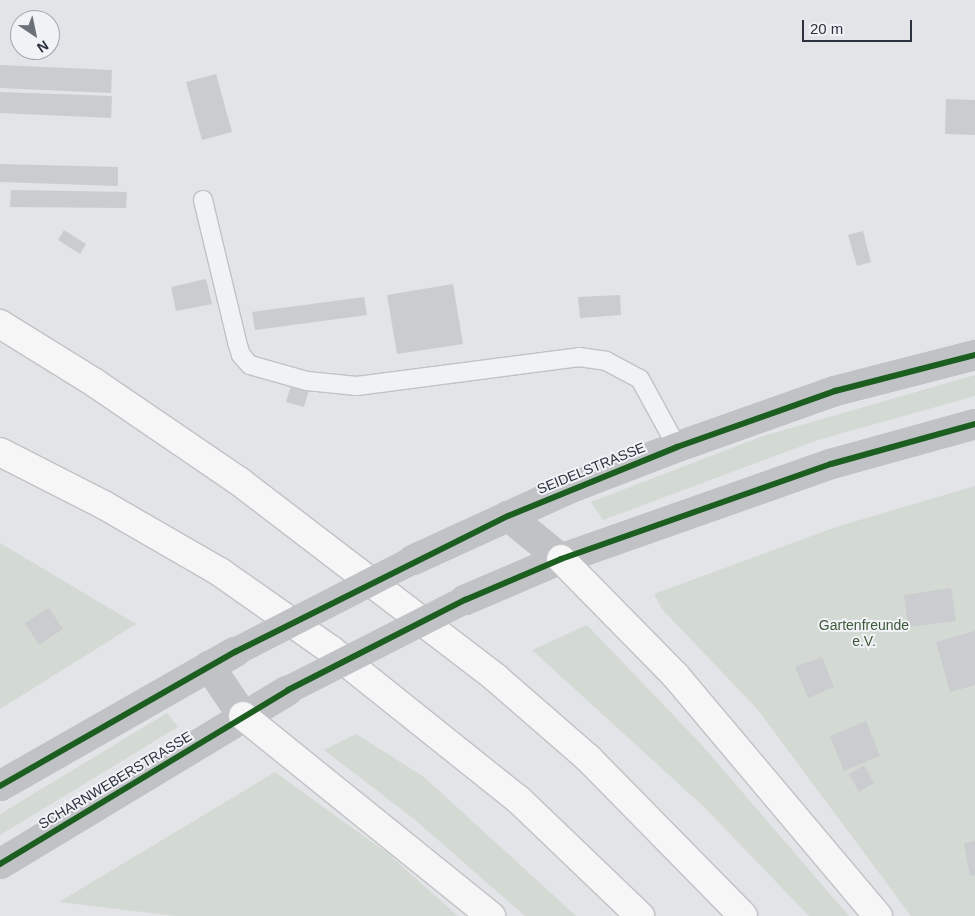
<!DOCTYPE html>
<style>
body{margin:0}
#map{position:relative;width:975px;height:916px;overflow:hidden;background:#e2e4e7;font-family:Arial,sans-serif}
div>[style]{position:absolute}
.green>*{inset:0;background:#d3dad3}
.building>*{inset:0;background:#cacccf}
.roads{filter:drop-shadow(1px 0 #c1c2c5) drop-shadow(-1px 0 #c1c2c5) drop-shadow(0 1px #c1c2c5) drop-shadow(0 -1px #c1c2c5)}
.lane>*{height:18px;margin:-9px;padding:0 9px;transform-origin:9px;border-radius:9px;background:#f1f2f4}
.secondary>*{height:28px;margin:-14px;padding:0 14px;transform-origin:14px;border-radius:14px;background:#c0c2c5}
.highway>*{height:28px;margin:-14px;padding:0 14px;transform-origin:14px;border-radius:14px;background:#f6f6f6}
.secondary-bridge>*{height:28px;margin:-14px;padding:0 14px;transform-origin:14px;border-radius:14px;background:#c0c2c5}
.cycleway>*{height:6px;margin:-3px;padding:0 3px;transform-origin:3px;border-radius:3px;background:#1b5e20}
span{translate:-50% -50%;white-space:nowrap;text-align:center;line-height:1.15;-webkit-text-stroke:4px #f0f2f6;paint-order:stroke}
.street-label{font-size:14px;color:#2b313e}
.park-label{font-size:14px;color:#3e5939}
.north{position:absolute;left:10px;top:10px;width:50px;height:50px;box-sizing:border-box;background:#f0f2f6;border:1px solid #a1a5ac;border-radius:50%;rotate:146deg;font-size:14px;font-weight:700;line-height:20px;text-align:center;color:#2b313e}
.north::after{content:'';display:block;margin:auto;width:18px;height:22px;background:#6b7079;clip-path:polygon(50% 0,100% 100%,50% 72%,0 100%)}
.scale{position:absolute;left:802px;top:20px;width:110px;height:22px;box-sizing:border-box;border:2px solid #2b313e;border-top:0;padding-left:6px;font-size:15px;line-height:18px;white-space:nowrap;color:#2b313e;-webkit-text-stroke:4px #f0f2f6;paint-order:stroke}
</style>
<div id="map">
<div class="green">
<div style="clip-path:polygon(975px 375px,975px 396px,818px 440px,603px 520px,591px 502px,763px 436px)"></div>
<div style="clip-path:polygon(975px 486px,975px 916px,911px 916px,758px 710px,662px 609px,654px 594px,836px 527px)"></div>
<div style="clip-path:polygon(0 543px,136px 624px,0 709px)"></div>
<div style="clip-path:polygon(587px 625px,700px 743px,849px 916px,809px 916px,704px 807px,532px 650px)"></div>
<div style="clip-path:polygon(167px 713px,178px 727px,0 835px,0 814px)"></div>
<div style="clip-path:polygon(356px 734px,424px 777px,576px 916px,525px 916px,414px 819px,324px 750px)"></div>
<div style="clip-path:polygon(275px 772px,387px 853px,458px 916px,176px 916px,59px 902px)"></div>
</div>
<div class="building">
<div style="clip-path:polygon(0 65px,112px 70px,111px 93px,0 88px)"></div>
<div style="clip-path:polygon(216px 74px,232px 132px,202px 140px,186px 82px)"></div>
<div style="clip-path:polygon(0 92px,112px 96px,111px 118px,0 113px)"></div>
<div style="clip-path:polygon(946px 99px,975px 100px,975px 135px,945px 134px)"></div>
<div style="clip-path:polygon(0 164px,118px 167px,118px 186px,0 182px)"></div>
<div style="clip-path:polygon(11px 190px,127px 192px,126px 208px,10px 207px)"></div>
<div style="clip-path:polygon(64px 230px,86px 244px,80px 254px,58px 240px)"></div>
<div style="clip-path:polygon(863px 231px,871px 262px,857px 266px,848px 235px)"></div>
<div style="clip-path:polygon(206px 279px,212px 304px,176px 311px,171px 287px)"></div>
<div style="clip-path:polygon(453px 284px,463px 344px,397px 354px,387px 295px)"></div>
<div style="clip-path:polygon(620px 295px,621px 315px,580px 318px,578px 297px)"></div>
<div style="clip-path:polygon(364px 297px,367px 315px,255px 330px,252px 312px)"></div>
<div style="clip-path:polygon(291px 385px,309px 390px,304px 407px,286px 402px)"></div>
<div style="clip-path:polygon(951px 588px,956px 621px,908px 627px,904px 595px)"></div>
<div style="clip-path:polygon(49px 608px,63px 629px,39px 645px,25px 623px)"></div>
<div style="clip-path:polygon(975px 631px,975px 685px,950px 692px,936px 642px)"></div>
<div style="clip-path:polygon(822px 657px,834px 687px,808px 698px,795px 667px)"></div>
<div style="clip-path:polygon(866px 721px,880px 756px,844px 771px,830px 736px)"></div>
<div style="clip-path:polygon(864px 765px,874px 783px,859px 792px,849px 774px)"></div>
<div style="clip-path:polygon(975px 841px,975px 875px,970px 876px,964px 843px)"></div>
</div>
<div class="roads">
<div class="lane">
<div style="left:203px;top:200px;width:146px;rotate:76.5deg"></div>
<div style="left:237px;top:342px;width:14px;rotate:73deg"></div>
<div style="left:241px;top:355px;width:13px;rotate:48deg"></div>
<div style="left:250px;top:365px;width:59px;rotate:15.7deg"></div>
<div style="left:307px;top:381px;width:50px;rotate:5.7deg"></div>
<div style="left:357px;top:386px;width:224px;rotate:-7.4deg"></div>
<div style="left:579px;top:357px;width:27px;rotate:8deg"></div>
<div style="left:606px;top:361px;width:38px;rotate:28deg"></div>
<div style="left:640px;top:379px;width:77px;rotate:61.4deg"></div>
</div>
<div class="secondary">
<div style="left:508px;top:516px;width:68px;rotate:39.1deg"></div>
<div style="left:413px;top:560px;width:170px;rotate:-24.6deg"></div>
<div style="left:568px;top:489px;width:117px;rotate:-21.1deg"></div>
<div style="left:677px;top:447px;width:168px;rotate:-19.5deg"></div>
<div style="left:835px;top:391px;width:145px;rotate:-14.4deg"></div>
<div style="left:465px;top:600px;width:104px;rotate:-23.1deg"></div>
<div style="left:561px;top:559px;width:286px;rotate:-19.4deg"></div>
<div style="left:831px;top:464px;width:149px;rotate:-15.5deg"></div>
<div style="left:209px;top:666px;width:60px;rotate:55.8deg"></div>
<div style="left:0;top:786px;width:271px;rotate:-29.7deg"></div>
<div style="left:0;top:864px;width:336px;rotate:-31.1deg"></div>
</div>
<div class="highway">
<div style="left:0;top:324px;width:112px;rotate:31.8deg"></div>
<div style="left:95px;top:383px;width:176px;rotate:34.3deg"></div>
<div style="left:240px;top:482px;width:322px;rotate:37.4deg"></div>
<div style="left:496px;top:678px;width:122px;rotate:41deg"></div>
<div style="left:588px;top:758px;width:221px;rotate:45.5deg"></div>
<div style="left:0;top:452px;width:117px;rotate:27deg"></div>
<div style="left:104px;top:505px;width:134px;rotate:30deg"></div>
<div style="left:220px;top:572px;width:136px;rotate:35.1deg"></div>
<div style="left:331px;top:650px;width:241px;rotate:38.6deg"></div>
<div style="left:519px;top:800px;width:168px;rotate:43.8deg"></div>
<div style="left:561px;top:559px;width:163px;rotate:45.5deg"></div>
<div style="left:675px;top:675px;width:315px;rotate:49.9deg"></div>
<div style="left:243px;top:716px;width:319px;rotate:38.9deg"></div>
</div>
</div>
<div class="secondary-bridge">
<div style="left:235px;top:652px;width:200px;rotate:-27.3deg"></div>
<div style="left:288px;top:690px;width:199px;rotate:-27deg"></div>
</div>
<div class="cycleway">
<div style="left:0;top:786px;width:271px;rotate:-29.7deg"></div>
<div style="left:235px;top:652px;width:305px;rotate:-26.5deg"></div>
<div style="left:508px;top:516px;width:183px;rotate:-22.2deg"></div>
<div style="left:677px;top:447px;width:168px;rotate:-19.5deg"></div>
<div style="left:835px;top:391px;width:145px;rotate:-14.4deg"></div>
<div style="left:0;top:864px;width:336px;rotate:-31.1deg"></div>
<div style="left:288px;top:690px;width:199px;rotate:-27deg"></div>
<div style="left:465px;top:600px;width:104px;rotate:-23.1deg"></div>
<div style="left:561px;top:559px;width:286px;rotate:-19.4deg"></div>
<div style="left:831px;top:464px;width:149px;rotate:-15.5deg"></div>
</div>
<div class="street-label">
<span style="left:591px;top:468px;rotate:-22deg">SEIDELSTRASSE</span>
<span style="left:115px;top:780px;rotate:-31deg">SCHARNWEBERSTRASSE</span>
</div>
<div class="park-label">
<span style="left:864px;top:633px">Gartenfreunde<br>e.V.</span>
</div>
<div class="north">N</div>
<div class="scale">20 m</div>
</div>
